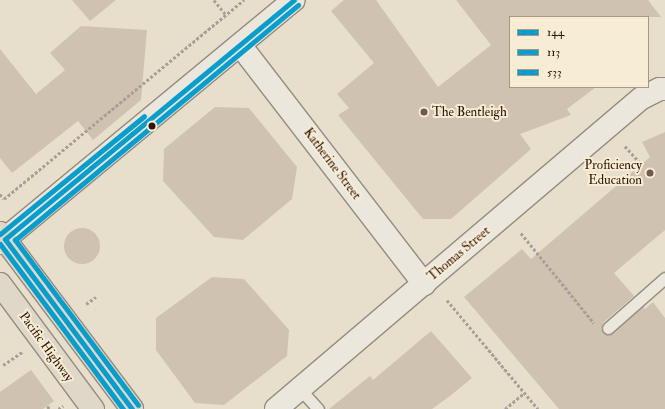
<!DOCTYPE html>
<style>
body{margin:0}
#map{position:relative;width:665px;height:409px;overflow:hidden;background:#e7dfcb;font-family:"IM FELL Double Pica",serif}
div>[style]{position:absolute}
.building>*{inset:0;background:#d0c2b1}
.round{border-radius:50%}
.path>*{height:2.5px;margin-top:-1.25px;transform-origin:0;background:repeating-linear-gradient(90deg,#a6a097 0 3px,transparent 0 5px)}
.roads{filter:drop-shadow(1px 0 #958c80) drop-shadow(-1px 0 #958c80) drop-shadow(0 1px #958c80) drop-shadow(0 -1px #958c80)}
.service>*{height:11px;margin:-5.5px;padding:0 5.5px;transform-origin:5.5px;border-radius:5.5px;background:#ebe7dd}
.minor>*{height:22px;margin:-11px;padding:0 11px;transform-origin:11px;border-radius:11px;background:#ebe7dd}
.trunk>*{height:22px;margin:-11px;padding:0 11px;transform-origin:11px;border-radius:11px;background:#dfd7c8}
.bus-1>*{height:5px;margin:-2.5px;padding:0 2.5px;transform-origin:2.5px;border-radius:2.5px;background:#079dcc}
.bus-2>*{height:5px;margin:-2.5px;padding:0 2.5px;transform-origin:2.5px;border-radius:2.5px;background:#079dcc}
.bus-3>*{height:5px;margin:-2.5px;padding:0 2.5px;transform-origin:2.5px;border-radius:2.5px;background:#079dcc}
.dots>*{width:11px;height:11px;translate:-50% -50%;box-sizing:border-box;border:2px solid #f7edd5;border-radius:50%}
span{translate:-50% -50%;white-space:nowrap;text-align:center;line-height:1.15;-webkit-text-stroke:4px #f7edd5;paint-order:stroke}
.poi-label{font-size:13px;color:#301305}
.left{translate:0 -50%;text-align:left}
.right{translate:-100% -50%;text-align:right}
.street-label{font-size:13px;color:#301305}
.legend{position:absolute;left:509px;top:16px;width:140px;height:72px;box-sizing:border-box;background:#f7edd5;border:1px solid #a79682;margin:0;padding:5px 7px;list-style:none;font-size:12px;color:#301305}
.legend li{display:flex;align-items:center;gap:8px;height:20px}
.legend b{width:20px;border:1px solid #a79682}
</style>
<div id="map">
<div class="building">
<div style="clip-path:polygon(72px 0,116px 0,90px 21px)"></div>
<div style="clip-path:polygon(344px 0,376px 0,438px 87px,491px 45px,456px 0,648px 0,661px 17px,510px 17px,510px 87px,596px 87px,567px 109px,571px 115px,520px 134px,531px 149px,451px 219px,423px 219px,338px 115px,349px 108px,337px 94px,374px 63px,331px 11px)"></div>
<div style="clip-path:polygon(81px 26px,147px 30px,141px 100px,93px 140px,78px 121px,12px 173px,0 158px,0 49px,36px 94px,65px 70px,50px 53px)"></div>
<div style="clip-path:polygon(215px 107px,249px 108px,297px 167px,292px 199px,243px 240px,214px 237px,163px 181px,164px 149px)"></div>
<div style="clip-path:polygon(665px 132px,665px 230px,614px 273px,634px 296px,603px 323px,601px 329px,605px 334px,612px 333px,643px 306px,645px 309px,653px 302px,665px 318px,665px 409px,559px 409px,464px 297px,522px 249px,531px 259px,650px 157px,642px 142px)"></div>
<div class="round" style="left:64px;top:228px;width:36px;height:36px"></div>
<div style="clip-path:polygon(212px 277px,244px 279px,289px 330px,287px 356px,224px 405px,195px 403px,156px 350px,156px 318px)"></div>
<div style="clip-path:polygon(431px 331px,472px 378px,450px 396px,432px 409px,329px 409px,370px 376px,373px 380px)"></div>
<div style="clip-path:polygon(31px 370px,54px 401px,43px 409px,0 409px,0 392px)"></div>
</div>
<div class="path">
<div style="left:214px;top:0;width:19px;rotate:51deg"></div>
<div style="left:625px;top:146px;width:24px;rotate:48deg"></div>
<div style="left:0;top:194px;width:6px;rotate:51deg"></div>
<div style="left:4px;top:199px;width:312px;rotate:-39.7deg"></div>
<div style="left:521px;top:233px;width:116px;rotate:51deg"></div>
<div style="left:447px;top:300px;width:142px;rotate:50.1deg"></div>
<div style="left:86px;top:304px;width:12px;rotate:-35deg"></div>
<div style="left:3px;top:365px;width:23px;rotate:-34deg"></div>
<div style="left:48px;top:406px;width:3px;rotate:72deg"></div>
<div style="left:58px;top:409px;width:6px;rotate:-31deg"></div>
<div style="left:505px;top:409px;width:25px;rotate:-40deg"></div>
</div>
<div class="roads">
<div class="service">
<div style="left:608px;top:328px;width:76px;rotate:-41.3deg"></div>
<div style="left:300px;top:389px;width:27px;rotate:48deg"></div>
</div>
<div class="minor">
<div style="left:240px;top:45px;width:302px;rotate:52.4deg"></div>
<div style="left:0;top:243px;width:381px;rotate:-39.6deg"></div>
<div style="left:276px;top:409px;width:480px;rotate:-40.4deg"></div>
<div style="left:642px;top:98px;width:20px;rotate:-27deg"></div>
<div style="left:660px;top:89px;width:5px"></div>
</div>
<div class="trunk">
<div style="left:0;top:233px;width:220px;rotate:53.1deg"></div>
<div style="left:0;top:284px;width:156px;rotate:53.4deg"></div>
</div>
</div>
<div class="bus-1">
<div style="left:132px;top:409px;width:212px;rotate:-126.8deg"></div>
<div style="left:5px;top:239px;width:375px;rotate:-39.6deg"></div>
</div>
<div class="bus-2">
<div style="left:138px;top:405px;width:206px;rotate:-126.7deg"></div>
<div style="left:15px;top:240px;width:368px;rotate:-39.7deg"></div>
</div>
<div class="bus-3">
<div style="left:0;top:234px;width:186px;rotate:-39.3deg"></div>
<div style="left:0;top:244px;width:206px;rotate:53.3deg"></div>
</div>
<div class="dots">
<div style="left:424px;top:112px;background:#705a4a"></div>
<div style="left:152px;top:126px;background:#301305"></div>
<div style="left:650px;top:173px;background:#705a4a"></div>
</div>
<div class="poi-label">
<span class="left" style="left:432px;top:112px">The Bentleigh</span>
<span class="right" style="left:642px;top:173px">Proficiency<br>Education</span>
</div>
<div class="street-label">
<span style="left:332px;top:164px;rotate:53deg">Katherine Street</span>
<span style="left:459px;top:254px;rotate:-40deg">Thomas Street</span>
<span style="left:46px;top:347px;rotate:54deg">Pacific Highway</span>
</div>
<ul class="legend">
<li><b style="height:5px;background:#079dcc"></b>144</li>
<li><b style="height:5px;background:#079dcc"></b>113</li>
<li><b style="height:5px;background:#079dcc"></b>533</li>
</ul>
</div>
